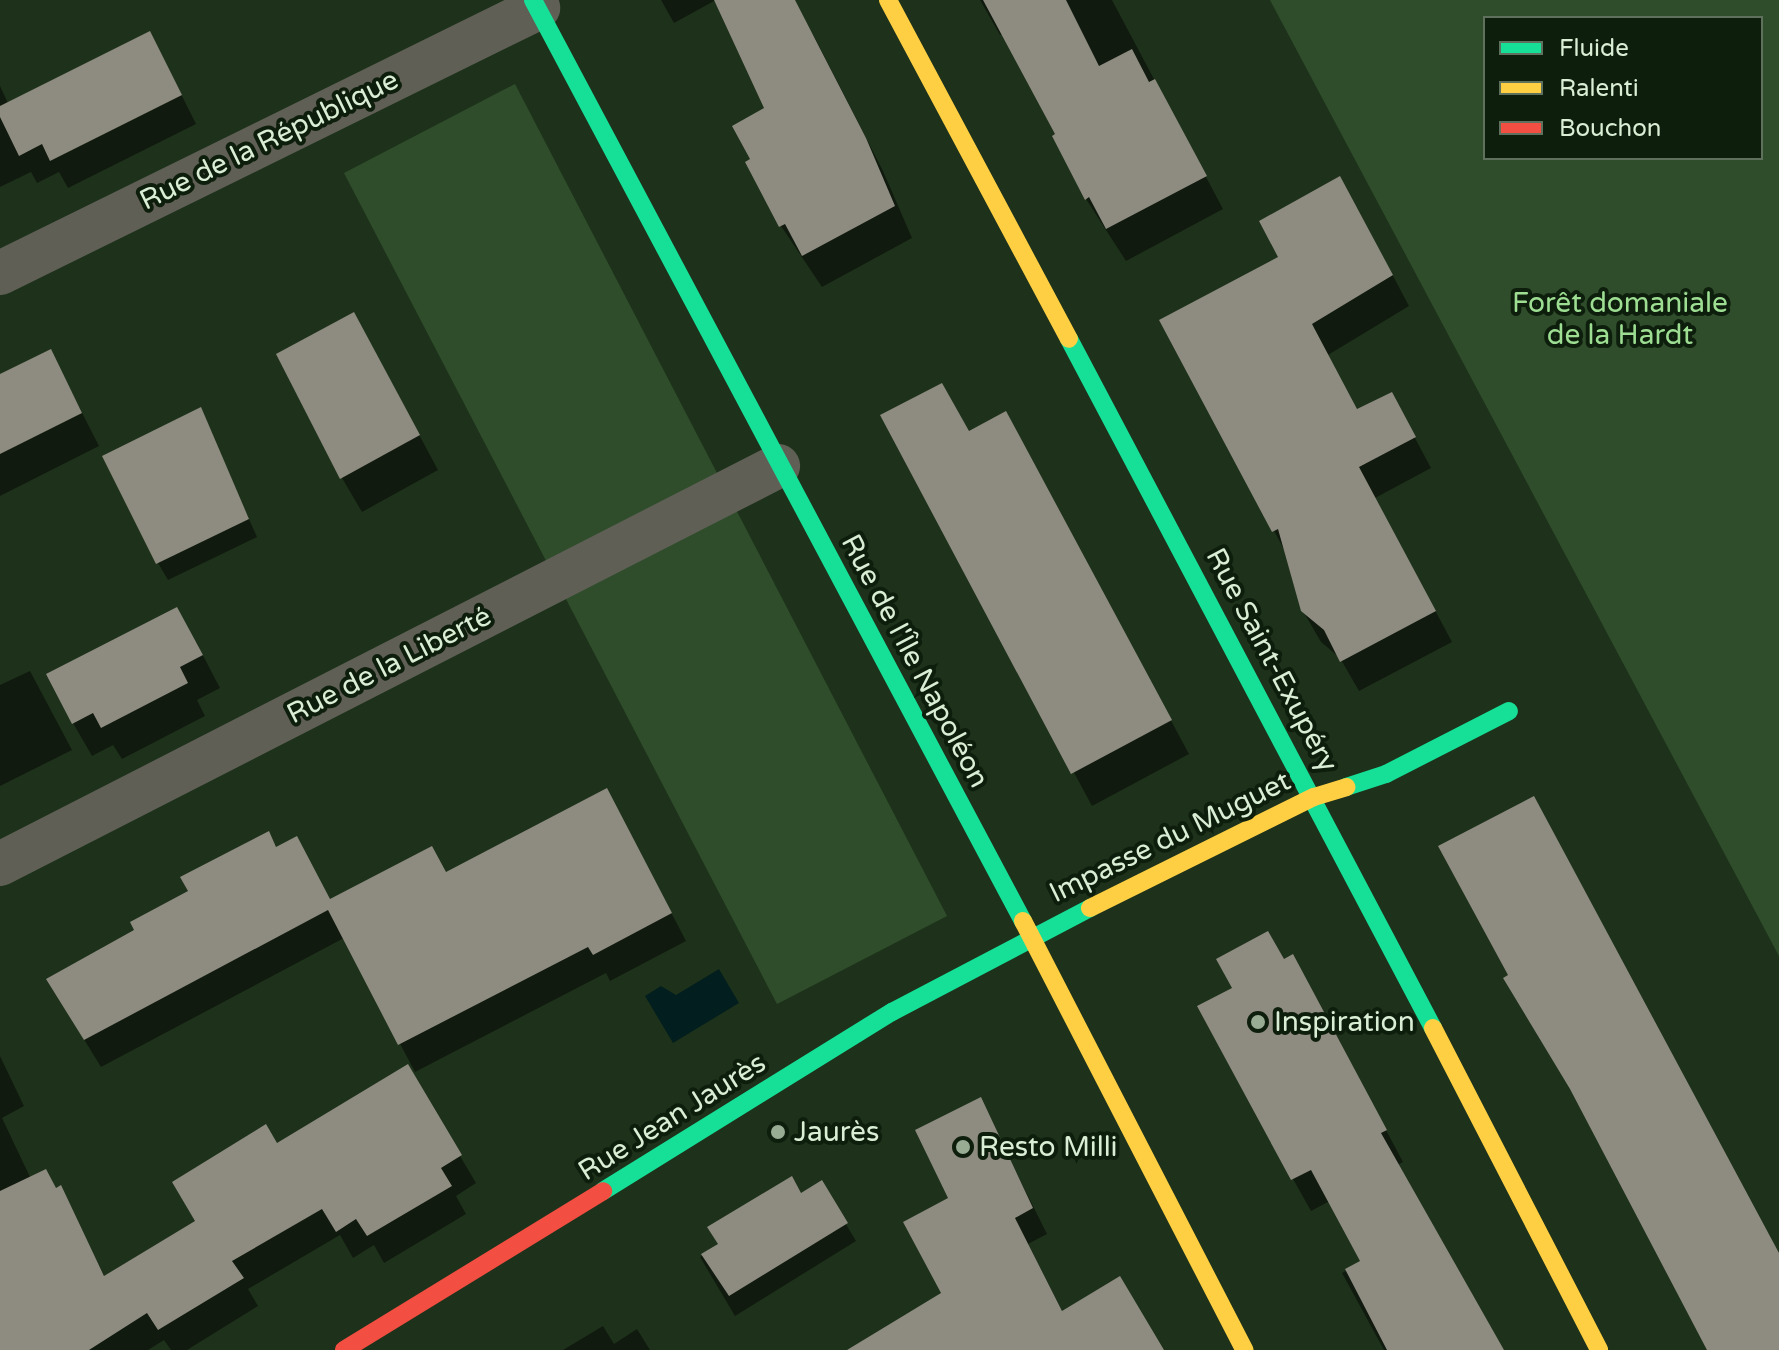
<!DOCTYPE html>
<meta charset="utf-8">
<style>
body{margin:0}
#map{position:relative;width:1779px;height:1350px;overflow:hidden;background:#1e321b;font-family:"Varela Round",sans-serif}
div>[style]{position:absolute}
.green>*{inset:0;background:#2f4d2b}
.water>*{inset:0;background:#031e1e}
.shadow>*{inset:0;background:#0007}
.building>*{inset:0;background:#8e8b80}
.street>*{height:44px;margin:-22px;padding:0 22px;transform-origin:22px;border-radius:22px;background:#5f5f56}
.fast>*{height:18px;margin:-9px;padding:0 9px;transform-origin:9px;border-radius:9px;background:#16e098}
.slow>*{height:18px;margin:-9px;padding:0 9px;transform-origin:9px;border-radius:9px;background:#ffcf43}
.jam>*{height:18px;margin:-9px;padding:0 9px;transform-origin:9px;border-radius:9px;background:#f24e42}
.dots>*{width:22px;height:22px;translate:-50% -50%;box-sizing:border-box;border:4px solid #0e1e0c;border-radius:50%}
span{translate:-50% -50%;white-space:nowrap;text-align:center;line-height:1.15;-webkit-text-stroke:8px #0e1e0c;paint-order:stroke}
.street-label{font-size:28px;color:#d9eed5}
.park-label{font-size:28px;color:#9dde93}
.poi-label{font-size:28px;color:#d9eed5}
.left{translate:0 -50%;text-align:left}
.legend{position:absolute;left:1483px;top:16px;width:280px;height:144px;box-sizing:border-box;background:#0e1e0c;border:2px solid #5f715c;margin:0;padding:10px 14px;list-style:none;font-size:24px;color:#d9eed5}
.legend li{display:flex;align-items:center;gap:16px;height:40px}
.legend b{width:40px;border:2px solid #5f715c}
</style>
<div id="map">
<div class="green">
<div style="clip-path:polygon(evenodd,1270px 0,1779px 0,1779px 956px,1270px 0,1761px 18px,1761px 158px,1485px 158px,1485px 18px,1761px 18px)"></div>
<div style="clip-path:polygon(515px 84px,947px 916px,777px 1004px,344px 173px)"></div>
</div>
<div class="water">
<div style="clip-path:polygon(719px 969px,739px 1003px,673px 1043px,645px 996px,661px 986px,676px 995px)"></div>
</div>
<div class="shadow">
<div style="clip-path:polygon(661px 0,790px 0,815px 38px,883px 171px,912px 238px,822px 287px,781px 226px,753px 160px,767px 109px,716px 0,674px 23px)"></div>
<div style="clip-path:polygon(980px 0,1112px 0,1223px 209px,1126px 261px,1086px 199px,1058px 135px,1003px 34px,1000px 35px)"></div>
<div style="clip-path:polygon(165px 62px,196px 124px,68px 188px,59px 172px,37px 183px,31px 172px,0 187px,0 86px,8px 103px)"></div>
<div style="clip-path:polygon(1357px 208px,1409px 306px,1328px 355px,1357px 411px,1408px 425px,1431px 468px,1375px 498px,1452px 642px,1359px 691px,1340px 658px,1321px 642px,1303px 611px,1287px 555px,1162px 321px,1281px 258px)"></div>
<div style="clip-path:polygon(373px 349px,438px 470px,362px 512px,342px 478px)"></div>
<div style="clip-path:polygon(51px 352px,99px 446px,0 496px,0 376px)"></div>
<div style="clip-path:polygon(200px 410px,257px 537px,168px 580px,158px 563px)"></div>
<div style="clip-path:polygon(882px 416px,1024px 447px,1189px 754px,1092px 806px)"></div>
<div style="clip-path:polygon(196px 642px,220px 688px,197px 700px,205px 716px,122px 759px,113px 745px,92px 756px,73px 723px)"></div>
<div style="clip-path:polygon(30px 671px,72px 750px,0 786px,0 685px)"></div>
<div style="clip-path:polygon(622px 818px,686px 941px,610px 981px,606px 973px,415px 1072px,344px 938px,101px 1067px,64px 1007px,276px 849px,330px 901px,446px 874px)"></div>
<div style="clip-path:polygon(1284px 962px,1311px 989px,1403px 1162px,1397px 1165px,1502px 1350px,1384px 1350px,1342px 1273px,1363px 1262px,1330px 1201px,1311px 1211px,1293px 1179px)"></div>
<div style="clip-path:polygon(0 1056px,24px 1106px,2px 1118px,31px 1179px,56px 1190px,60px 1188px,105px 1277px,197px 1222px,277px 1145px,460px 1156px,476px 1183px,456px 1196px,466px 1214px,384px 1263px,374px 1245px,353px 1258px,340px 1235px,248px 1289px,258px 1306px,187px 1350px,171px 1350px,164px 1340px,148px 1350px,0 1350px)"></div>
<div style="clip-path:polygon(980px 1100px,1047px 1234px,1028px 1244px,1063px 1313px,1161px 1350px,904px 1350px,944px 1294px,950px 1199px)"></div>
<div style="clip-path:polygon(821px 1183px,856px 1241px,735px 1316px,700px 1257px)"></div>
<div style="clip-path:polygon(603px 1326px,614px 1344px,637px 1329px,650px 1350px,563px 1350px)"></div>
</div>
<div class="building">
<div style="clip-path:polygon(714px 0,795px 0,866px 138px,895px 206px,802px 256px,785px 224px,779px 227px,745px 162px,750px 159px,732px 126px,764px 108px)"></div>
<div style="clip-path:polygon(983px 0,1066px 0,1099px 66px,1132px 49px,1149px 82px,1155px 79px,1207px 176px,1106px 229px,1089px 197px,1085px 200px,1052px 136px,1055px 134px)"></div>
<div style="clip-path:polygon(150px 31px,182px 95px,50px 161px,42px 144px,19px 156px,0 117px,0 106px)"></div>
<div style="clip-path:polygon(1340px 176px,1393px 275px,1312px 324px,1357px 409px,1392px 392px,1416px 437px,1359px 467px,1436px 611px,1340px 662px,1324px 630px,1301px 611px,1278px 529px,1272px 532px,1159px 320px,1278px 257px,1259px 221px)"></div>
<div style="clip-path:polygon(354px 312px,420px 435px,340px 479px,276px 354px)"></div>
<div style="clip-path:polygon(51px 349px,82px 413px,0 454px,0 374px)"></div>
<div style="clip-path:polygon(942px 383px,969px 431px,1006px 411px,1172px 720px,1071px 774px,880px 415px)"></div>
<div style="clip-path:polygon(201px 407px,249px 519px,156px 564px,102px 456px)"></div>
<div style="clip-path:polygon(177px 607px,203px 655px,180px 667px,188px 683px,101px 728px,93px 713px,72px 724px,46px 674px)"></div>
<div style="clip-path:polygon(607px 788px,672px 913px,593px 955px,588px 947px,398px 1045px,328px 910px,84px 1040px,46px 979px,134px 930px,130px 922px,188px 891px,180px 877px,269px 831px,276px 847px,297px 836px,330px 899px,432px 846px,446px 872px)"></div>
<div style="clip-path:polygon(1534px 796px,1779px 1253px,1779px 1350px,1707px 1350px,1570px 1089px,1503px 978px,1508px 975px,1438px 846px)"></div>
<div style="clip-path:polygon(1268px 931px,1284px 959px,1293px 954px,1387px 1130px,1381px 1133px,1504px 1350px,1387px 1350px,1345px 1269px,1360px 1261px,1311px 1170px,1291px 1180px,1197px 1006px,1232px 988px,1216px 959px)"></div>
<div style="clip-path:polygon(408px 1064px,462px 1155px,441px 1168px,452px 1186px,367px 1236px,356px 1219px,336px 1232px,322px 1209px,232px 1261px,244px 1278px,158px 1330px,147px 1313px,89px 1350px,0 1350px,0 1191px,46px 1169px,56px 1188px,61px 1185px,104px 1276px,195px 1221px,172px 1182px,266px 1124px,277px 1143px)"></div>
<div style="clip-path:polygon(981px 1097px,1033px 1208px,1015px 1218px,1062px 1311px,1120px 1276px,1164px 1350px,847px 1350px,941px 1293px,903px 1222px,948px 1198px,915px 1130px)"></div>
<div style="clip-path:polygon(792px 1176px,801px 1193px,822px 1180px,848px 1223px,729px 1296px,701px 1254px,718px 1244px,707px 1227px)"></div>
</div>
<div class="street">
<div style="left:0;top:273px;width:600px;rotate:-26.22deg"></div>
<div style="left:0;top:864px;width:874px;rotate:-27.09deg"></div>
</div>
<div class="fast">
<div style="left:533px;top:0;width:1043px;rotate:61.99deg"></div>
<div style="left:1069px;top:339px;width:779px;rotate:62.15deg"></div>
<div style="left:1346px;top:787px;width:42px;rotate:-18deg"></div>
<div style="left:1386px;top:774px;width:138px;rotate:-27.1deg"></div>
<div style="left:603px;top:1191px;width:340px;rotate:-31.8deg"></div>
<div style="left:892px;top:1012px;width:224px;rotate:-27.7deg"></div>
</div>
<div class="slow">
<div style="left:888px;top:0;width:384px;rotate:61.9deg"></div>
<div style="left:1090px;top:908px;width:250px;rotate:-26.4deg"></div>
<div style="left:1314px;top:797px;width:34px;rotate:-17deg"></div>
<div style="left:1023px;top:921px;width:483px;rotate:62.7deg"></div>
<div style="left:1433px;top:1028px;width:362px;rotate:62.7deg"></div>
</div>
<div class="jam">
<div style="left:344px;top:1350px;width:304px;rotate:-31.5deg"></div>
</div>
<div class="dots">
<div style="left:1258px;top:1022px;background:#98ac94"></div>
<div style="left:778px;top:1132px;background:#98ac94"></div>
<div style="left:963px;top:1147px;background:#98ac94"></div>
</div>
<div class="street-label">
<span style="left:269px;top:140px;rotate:-26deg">Rue de la République</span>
<span style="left:1272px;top:660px;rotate:62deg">Rue Saint-Exupéry</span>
<span style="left:915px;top:661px;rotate:62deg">Rue de l'Île Napoléon</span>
<span style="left:389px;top:665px;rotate:-27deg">Rue de la Liberté</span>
<span style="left:1170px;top:837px;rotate:-26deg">Impasse du Muguet</span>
<span style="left:672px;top:1117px;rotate:-32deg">Rue Jean Jaurès</span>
</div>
<div class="park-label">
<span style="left:1620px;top:319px">Forêt domaniale<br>de la Hardt</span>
</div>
<div class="poi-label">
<span class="left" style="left:1274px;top:1022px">Inspiration</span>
<span class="left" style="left:794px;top:1132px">Jaurès</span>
<span class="left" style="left:979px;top:1147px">Resto Milli</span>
</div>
<ul class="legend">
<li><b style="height:10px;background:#16e098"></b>Fluide</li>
<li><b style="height:10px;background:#ffcf43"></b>Ralenti</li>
<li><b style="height:10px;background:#f24e42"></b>Bouchon</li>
</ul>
</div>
